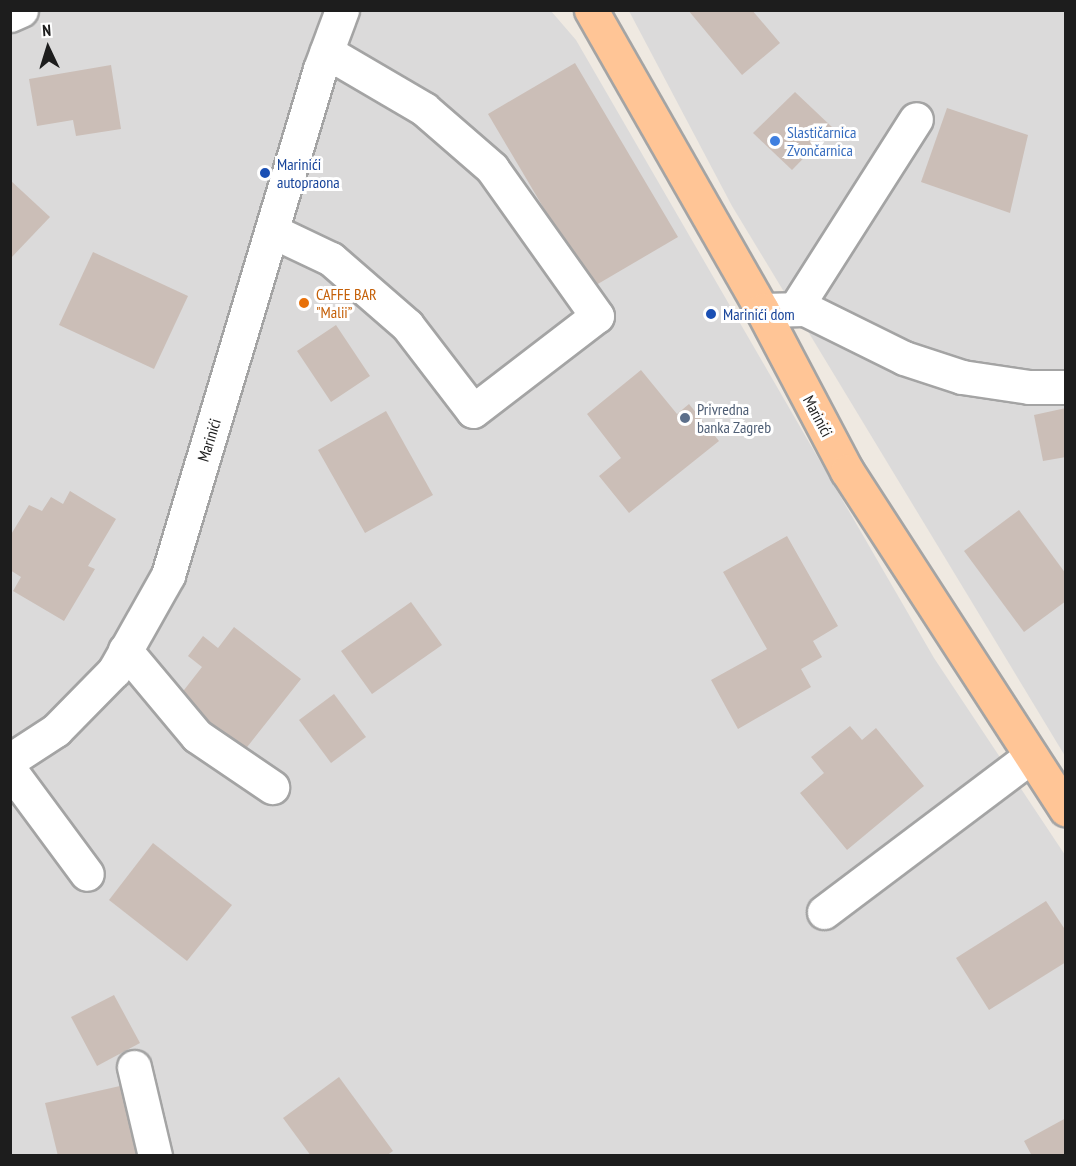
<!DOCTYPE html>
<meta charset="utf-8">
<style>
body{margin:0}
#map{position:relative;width:1076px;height:1166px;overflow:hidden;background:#efe9e1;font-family:"PT Sans Narrow",sans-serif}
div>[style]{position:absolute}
.residential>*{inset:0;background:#dbdada}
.building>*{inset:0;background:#cbbeb7}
.roads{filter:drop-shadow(2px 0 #a4a4a4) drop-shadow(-2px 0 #a4a4a4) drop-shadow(0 2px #a4a4a4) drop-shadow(0 -2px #a4a4a4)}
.minor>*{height:33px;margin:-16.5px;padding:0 16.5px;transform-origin:16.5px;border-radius:16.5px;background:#fff}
.major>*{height:33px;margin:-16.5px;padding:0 16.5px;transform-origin:16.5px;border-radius:16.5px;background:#ffc596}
.dots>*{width:16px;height:16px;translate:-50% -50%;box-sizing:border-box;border:3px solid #fff;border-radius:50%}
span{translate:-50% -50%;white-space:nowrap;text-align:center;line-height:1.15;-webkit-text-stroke:6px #fff;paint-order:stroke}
.shop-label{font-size:16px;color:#366cbe}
.left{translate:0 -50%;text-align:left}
.transit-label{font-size:16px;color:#164399}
.food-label{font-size:16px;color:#c56008}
.service-label{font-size:16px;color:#4e5e75}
.street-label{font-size:16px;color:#1d1d1d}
.frame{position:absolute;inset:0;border:12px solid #1d1d1d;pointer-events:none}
.north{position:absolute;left:18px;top:18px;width:60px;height:60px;-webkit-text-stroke:4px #fff;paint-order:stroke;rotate:356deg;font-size:16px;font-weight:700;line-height:24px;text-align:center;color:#1d1d1d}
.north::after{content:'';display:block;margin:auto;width:21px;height:27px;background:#1d1d1d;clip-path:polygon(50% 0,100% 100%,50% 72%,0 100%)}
</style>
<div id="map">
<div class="residential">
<div style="clip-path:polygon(10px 11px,551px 11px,576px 40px,934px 658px,1065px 855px,1065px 1155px,11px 1155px)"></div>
<div style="clip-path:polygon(629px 11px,1065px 11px,1065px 756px,732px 206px)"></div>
</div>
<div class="building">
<div style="clip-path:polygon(688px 10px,752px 10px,780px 43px,742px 75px)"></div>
<div style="clip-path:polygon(575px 63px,678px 237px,591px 288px,488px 114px)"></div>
<div style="clip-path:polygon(111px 65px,121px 129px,76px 136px,73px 120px,37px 126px,29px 79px)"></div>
<div style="clip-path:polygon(795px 92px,833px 128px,792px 170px,753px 133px)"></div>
<div style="clip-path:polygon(947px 108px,1028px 135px,1010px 213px,921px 182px)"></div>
<div style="clip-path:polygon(10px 180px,50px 217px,10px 259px)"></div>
<div style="clip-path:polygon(93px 252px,188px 296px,154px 369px,59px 325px)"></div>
<div style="clip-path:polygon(336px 325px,370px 376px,331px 402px,297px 351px)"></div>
<div style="clip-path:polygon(641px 370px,677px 414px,689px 404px,719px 441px,629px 513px,599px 476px,621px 458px,587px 414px)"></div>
<div style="clip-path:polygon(1066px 408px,1066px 457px,1043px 461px,1034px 415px)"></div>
<div style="clip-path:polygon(386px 411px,433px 495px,365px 533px,318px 450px)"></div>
<div style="clip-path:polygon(70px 491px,116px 519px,88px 566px,95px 569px,64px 621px,13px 591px,21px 577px,10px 570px,10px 536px,29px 505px,42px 511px,51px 497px,63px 504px)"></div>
<div style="clip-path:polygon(1019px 510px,1066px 574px,1066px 601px,1024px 632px,964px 551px)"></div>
<div style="clip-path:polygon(787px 536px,838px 626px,813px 641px,822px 657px,801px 669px,811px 687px,738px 729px,711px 680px,767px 649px,723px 572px)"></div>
<div style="clip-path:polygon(411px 602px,442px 645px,372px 694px,341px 651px)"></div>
<div style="clip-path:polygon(234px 627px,301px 679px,244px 751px,177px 699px,202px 667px,188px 656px,203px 636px,218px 648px)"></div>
<div style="clip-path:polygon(334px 694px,366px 737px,331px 763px,299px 720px)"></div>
<div style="clip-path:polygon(850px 726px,862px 740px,876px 728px,924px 786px,847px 850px,800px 793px,824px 773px,811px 757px)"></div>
<div style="clip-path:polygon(153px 843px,232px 905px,187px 961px,109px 900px)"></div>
<div style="clip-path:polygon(1046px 901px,1066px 931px,1066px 962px,989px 1010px,956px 958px)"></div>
<div style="clip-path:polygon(114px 995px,140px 1043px,97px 1066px,71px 1017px)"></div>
<div style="clip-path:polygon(339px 1077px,393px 1151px,386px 1156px,311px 1156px,283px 1118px)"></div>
<div style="clip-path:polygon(120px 1086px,137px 1156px,58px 1156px,45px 1103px)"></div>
<div style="clip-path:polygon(1066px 1118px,1066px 1156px,1032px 1156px,1024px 1141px)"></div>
</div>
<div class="roads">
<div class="minor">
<div style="left:10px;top:15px;width:12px;rotate:-24deg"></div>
<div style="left:272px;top:231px;width:65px;rotate:25.4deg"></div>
<div style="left:331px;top:259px;width:101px;rotate:41deg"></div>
<div style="left:407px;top:325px;width:108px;rotate:52.5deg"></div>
<div style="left:473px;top:411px;width:156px;rotate:-37.5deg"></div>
<div style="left:597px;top:316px;width:181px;rotate:-125.4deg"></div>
<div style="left:492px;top:168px;width:90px;rotate:-139.1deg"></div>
<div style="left:424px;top:109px;width:113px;rotate:-149.6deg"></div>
<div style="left:795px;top:309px;width:225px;rotate:-57.5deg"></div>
<div style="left:762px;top:310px;width:43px;rotate:-1.3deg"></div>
<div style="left:805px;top:309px;width:110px;rotate:26.3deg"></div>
<div style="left:904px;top:358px;width:61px;rotate:18.1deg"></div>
<div style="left:962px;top:377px;width:68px;rotate:8.5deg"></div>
<div style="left:1029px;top:387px;width:37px"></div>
<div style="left:125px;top:650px;width:112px;rotate:50.1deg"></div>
<div style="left:197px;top:736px;width:91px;rotate:34.2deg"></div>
<div style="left:10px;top:760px;width:55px;rotate:-33.1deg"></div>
<div style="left:56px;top:730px;width:83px;rotate:-45.5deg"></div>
<div style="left:114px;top:671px;width:110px;rotate:-60.6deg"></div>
<div style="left:168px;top:575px;width:528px;rotate:-73.28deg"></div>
<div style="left:320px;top:69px;width:63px;rotate:-69.6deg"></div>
<div style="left:10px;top:770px;width:129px;rotate:53.5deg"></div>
<div style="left:824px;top:912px;width:259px;rotate:-37deg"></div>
<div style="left:134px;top:1067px;width:91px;rotate:76.7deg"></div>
</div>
<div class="major">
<div style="left:591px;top:10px;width:345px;rotate:60.3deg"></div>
<div style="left:762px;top:310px;width:182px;rotate:62.2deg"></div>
<div style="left:847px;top:471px;width:403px;rotate:57.1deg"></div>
</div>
</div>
<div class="dots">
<div style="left:775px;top:141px;background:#3f7fe0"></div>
<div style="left:265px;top:173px;background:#1a4fb4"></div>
<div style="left:304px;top:303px;background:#e8710a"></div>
<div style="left:711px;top:314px;background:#1a4fb4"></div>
<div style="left:685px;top:418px;background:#5c6f8a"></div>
</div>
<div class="shop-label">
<span class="left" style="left:787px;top:141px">Slastičarnica<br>Zvončarnica</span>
</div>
<div class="transit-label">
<span class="left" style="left:277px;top:173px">Marinići<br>autopraona</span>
<span class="left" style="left:723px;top:314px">Marinići dom</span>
</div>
<div class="food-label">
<span class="left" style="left:316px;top:303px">CAFFE BAR<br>"Malii”</span>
</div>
<div class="service-label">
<span class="left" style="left:697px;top:418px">Privredna<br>banka Zagreb</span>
</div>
<div class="street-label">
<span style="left:818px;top:416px;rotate:62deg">Marinići</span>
<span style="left:209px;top:440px;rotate:-73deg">Marinići</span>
</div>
<div class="frame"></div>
<div class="north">N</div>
</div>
